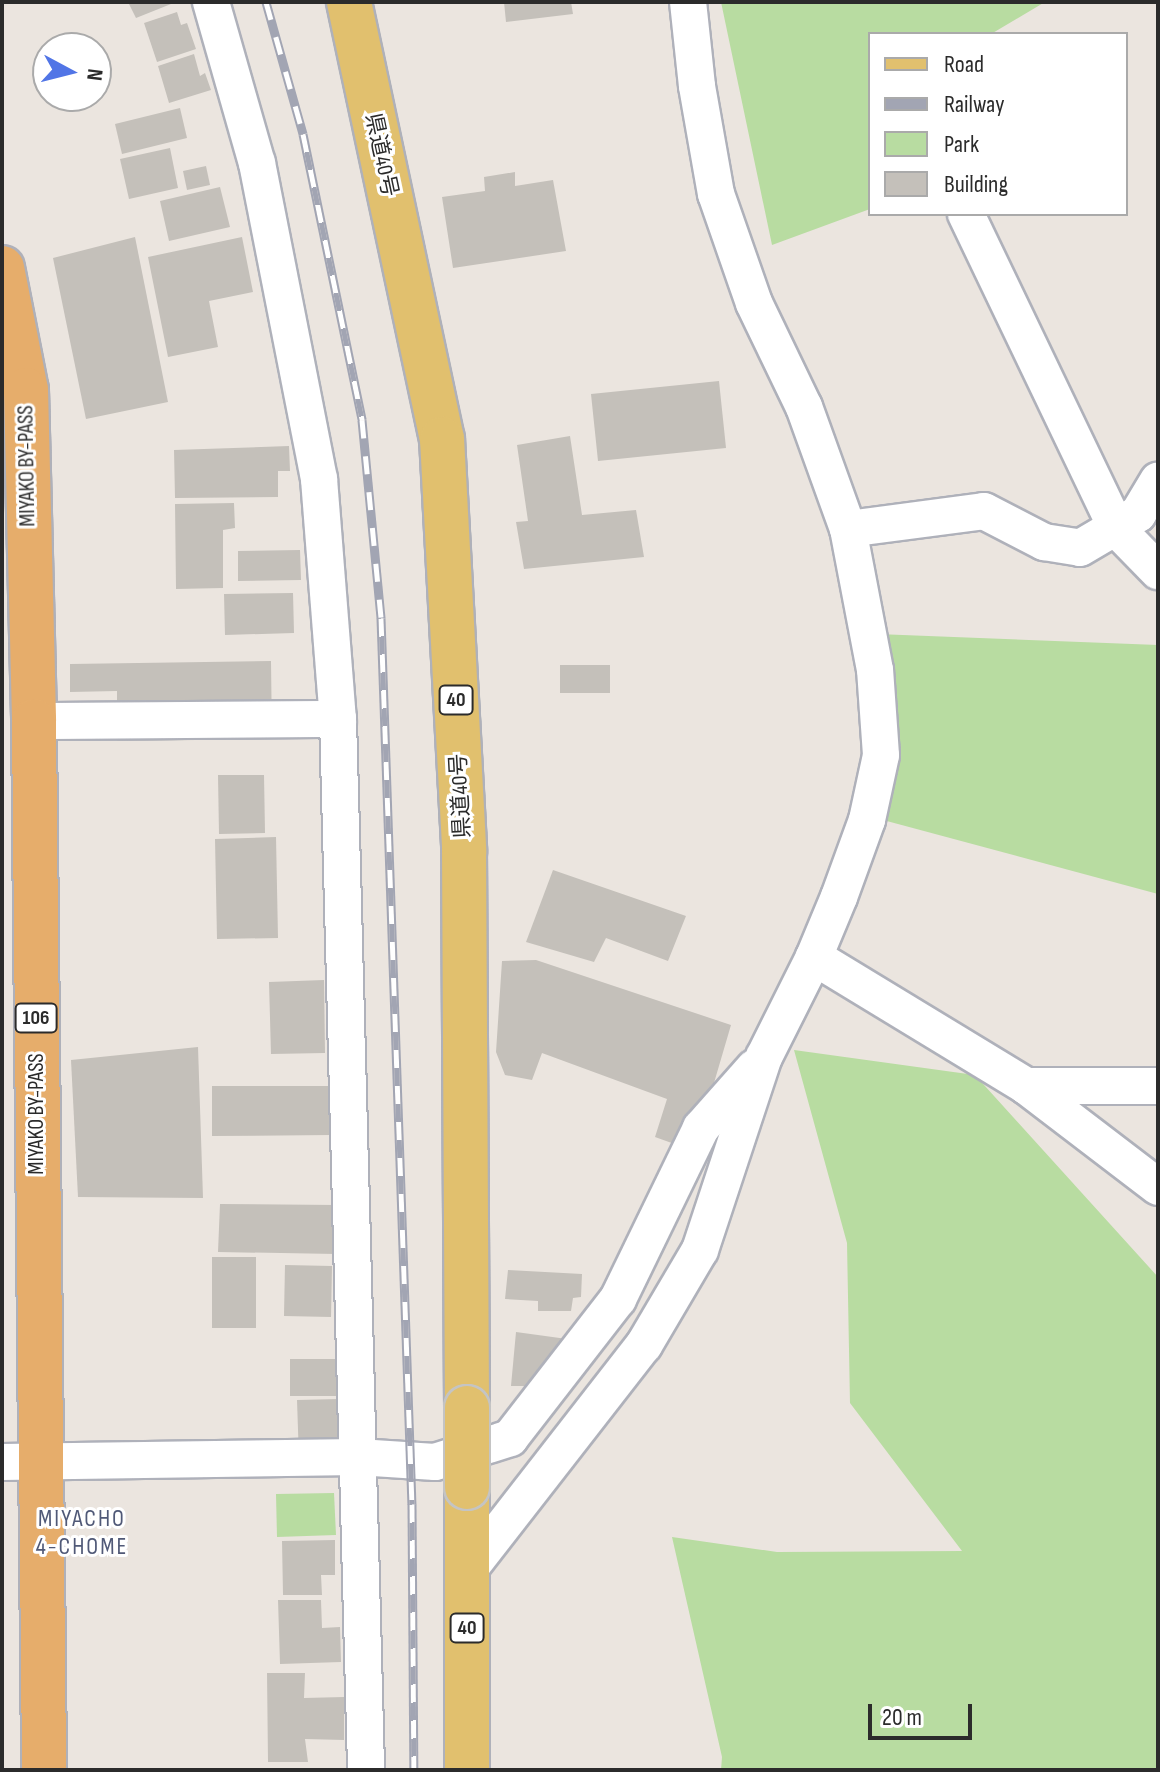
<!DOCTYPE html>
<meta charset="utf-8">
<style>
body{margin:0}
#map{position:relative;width:1160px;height:1772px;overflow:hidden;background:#ebe5df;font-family:"Sofia Sans Condensed","Noto Sans JP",sans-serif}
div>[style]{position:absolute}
.green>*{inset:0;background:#b8dca1}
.building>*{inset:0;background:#c4c0ba}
.roads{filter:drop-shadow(2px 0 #afb1ba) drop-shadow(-2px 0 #afb1ba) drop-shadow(0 2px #afb1ba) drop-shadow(0 -2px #afb1ba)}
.minor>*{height:36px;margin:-18px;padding:0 18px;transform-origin:18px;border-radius:18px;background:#fff}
.primary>*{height:44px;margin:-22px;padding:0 22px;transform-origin:22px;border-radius:22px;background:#e1c06e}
.trunk>*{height:44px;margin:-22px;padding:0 22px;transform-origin:22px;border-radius:22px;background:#e6ad6b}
.rail>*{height:9px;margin-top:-4.5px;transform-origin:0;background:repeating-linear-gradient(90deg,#fff 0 18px,#a2a5b3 0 36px);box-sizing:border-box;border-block:2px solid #a2a5b3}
.bridges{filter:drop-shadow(2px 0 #c4c4c4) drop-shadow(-2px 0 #c4c4c4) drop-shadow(0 2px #c4c4c4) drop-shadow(0 -2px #c4c4c4)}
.primary-bridge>*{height:44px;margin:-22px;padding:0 22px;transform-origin:22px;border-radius:22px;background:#e1c06e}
span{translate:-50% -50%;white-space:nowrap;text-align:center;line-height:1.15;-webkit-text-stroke:6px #fff;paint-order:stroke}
.shield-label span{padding:2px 6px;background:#fff;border:2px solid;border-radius:6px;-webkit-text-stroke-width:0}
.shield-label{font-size:20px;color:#2b2b2b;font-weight:700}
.street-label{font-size:22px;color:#2b2b2b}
.neighbourhood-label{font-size:24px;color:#505977;letter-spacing:2px}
.frame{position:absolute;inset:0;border:4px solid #2b2b2b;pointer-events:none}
.legend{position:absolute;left:868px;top:32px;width:260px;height:184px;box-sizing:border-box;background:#fff;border:2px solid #aaa;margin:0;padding:10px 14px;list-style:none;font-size:24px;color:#2b2b2b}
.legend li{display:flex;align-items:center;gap:16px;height:40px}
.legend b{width:40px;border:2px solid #aaa}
.north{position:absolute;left:32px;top:32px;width:80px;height:80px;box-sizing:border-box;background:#fff;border:2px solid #aaa;border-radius:50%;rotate:97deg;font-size:22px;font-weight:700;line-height:32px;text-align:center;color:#2b2b2b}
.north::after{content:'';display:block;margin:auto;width:28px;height:36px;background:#5175e6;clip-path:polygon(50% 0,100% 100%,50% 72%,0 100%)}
.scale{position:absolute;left:868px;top:1704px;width:104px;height:36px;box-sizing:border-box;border:4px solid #2b2b2b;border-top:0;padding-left:10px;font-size:24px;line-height:28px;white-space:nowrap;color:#2b2b2b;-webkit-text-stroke:6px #fff;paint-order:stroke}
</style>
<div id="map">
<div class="green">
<div style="clip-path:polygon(721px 2px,1045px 2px,991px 34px,870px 34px,870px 209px,772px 245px)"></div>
<div style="clip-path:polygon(877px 634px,1158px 645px,1158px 894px,883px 820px)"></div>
<div style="clip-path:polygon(794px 1050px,975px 1075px,1158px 1277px,1158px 1770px,721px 1770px,722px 1757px,672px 1537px,777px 1552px,962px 1551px,850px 1403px,847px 1243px)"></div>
<div style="clip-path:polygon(334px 1493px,336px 1535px,277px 1537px,276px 1494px)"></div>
</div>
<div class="building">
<div style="clip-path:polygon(128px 2px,176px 2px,136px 18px)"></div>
<div style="clip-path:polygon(504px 2px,571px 2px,573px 14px,506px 22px)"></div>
<div style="clip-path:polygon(177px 12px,181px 25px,187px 23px,196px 49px,157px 62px,144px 23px)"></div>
<div style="clip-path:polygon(194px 54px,200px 76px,205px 73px,211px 90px,169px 103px,158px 66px)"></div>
<div style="clip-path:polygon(180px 108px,187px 138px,122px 154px,115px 124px)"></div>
<div style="clip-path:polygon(170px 148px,178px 188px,129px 199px,120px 159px)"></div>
<div style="clip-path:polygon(206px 166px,210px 185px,187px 190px,183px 171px)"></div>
<div style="clip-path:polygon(515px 172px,515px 186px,553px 180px,566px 251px,453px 268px,442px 197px,485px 191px,484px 177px)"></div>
<div style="clip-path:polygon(220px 187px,230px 227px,169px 241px,160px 201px)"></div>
<div style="clip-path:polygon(135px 237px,168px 402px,86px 419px,53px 258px)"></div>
<div style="clip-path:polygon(242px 237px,253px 292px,209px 301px,218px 347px,168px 357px,148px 257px)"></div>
<div style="clip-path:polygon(719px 381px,726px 448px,598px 461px,591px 394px)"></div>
<div style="clip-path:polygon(570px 436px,582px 515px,636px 510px,644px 557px,524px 569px,516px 522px,528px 521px,517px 445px)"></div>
<div style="clip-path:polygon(289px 446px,290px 471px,278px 471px,278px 497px,175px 498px,174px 450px)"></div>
<div style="clip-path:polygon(234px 503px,235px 528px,223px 530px,223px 588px,176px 589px,175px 504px)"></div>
<div style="clip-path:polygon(300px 550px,301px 580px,238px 581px,238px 551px)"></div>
<div style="clip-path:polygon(293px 593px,294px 633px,225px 635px,224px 594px)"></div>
<div style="clip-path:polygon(271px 661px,272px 739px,117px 741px,117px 691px,70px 692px,70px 664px)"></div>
<div style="clip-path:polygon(560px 665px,610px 665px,610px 693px,560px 693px)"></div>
<div style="clip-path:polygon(218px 775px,264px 775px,265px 833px,219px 834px)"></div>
<div style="clip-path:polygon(276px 837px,278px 938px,217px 939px,215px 839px)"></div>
<div style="clip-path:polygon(553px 870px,686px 916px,668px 961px,606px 938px,594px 962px,526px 942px)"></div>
<div style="clip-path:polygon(536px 960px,731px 1025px,694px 1151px,655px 1137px,667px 1099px,542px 1053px,532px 1080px,505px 1075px,496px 1052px,502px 961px)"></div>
<div style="clip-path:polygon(324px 980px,325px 1053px,271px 1054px,269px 982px)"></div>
<div style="clip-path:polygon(198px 1047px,203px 1198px,78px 1197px,71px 1060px)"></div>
<div style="clip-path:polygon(212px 1086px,331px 1086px,331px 1135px,212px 1136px)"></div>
<div style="clip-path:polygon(220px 1204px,336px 1205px,336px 1254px,218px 1252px)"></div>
<div style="clip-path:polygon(212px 1257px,256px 1257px,256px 1328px,212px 1328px)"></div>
<div style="clip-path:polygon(285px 1265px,332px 1266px,331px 1317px,284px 1316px)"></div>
<div style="clip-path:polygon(508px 1270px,582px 1274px,581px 1297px,573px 1298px,571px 1311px,538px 1311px,538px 1301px,505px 1299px)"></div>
<div style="clip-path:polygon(516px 1332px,567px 1339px,533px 1386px,511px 1386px)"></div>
<div style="clip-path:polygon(290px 1359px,340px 1359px,340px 1396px,290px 1396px)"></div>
<div style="clip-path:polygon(339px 1399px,358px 1457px,299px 1459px,297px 1400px)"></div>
<div style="clip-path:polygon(335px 1540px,335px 1575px,321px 1575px,322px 1595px,283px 1595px,282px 1541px)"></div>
<div style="clip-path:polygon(278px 1600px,321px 1600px,322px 1628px,340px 1627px,341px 1662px,280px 1664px)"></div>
<div style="clip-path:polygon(267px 1673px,305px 1673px,304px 1698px,344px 1697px,344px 1740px,305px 1739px,308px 1762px,268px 1762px)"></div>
</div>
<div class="roads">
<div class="minor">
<div style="left:211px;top:2px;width:167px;rotate:74.1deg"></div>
<div style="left:257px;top:163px;width:322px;rotate:78.9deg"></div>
<div style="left:319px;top:479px;width:241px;rotate:85.5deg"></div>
<div style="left:338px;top:719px;width:1051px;rotate:88.47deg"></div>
<div style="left:966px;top:214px;width:349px;rotate:64.4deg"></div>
<div style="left:1117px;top:529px;width:59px;rotate:45.7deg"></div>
<div style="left:848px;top:529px;width:137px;rotate:-7.5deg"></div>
<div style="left:984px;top:511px;width:68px;rotate:27.3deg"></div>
<div style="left:1044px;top:542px;width:36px;rotate:9deg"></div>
<div style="left:1080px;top:548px;width:67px;rotate:-30.4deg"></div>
<div style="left:1138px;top:514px;width:39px;rotate:-59deg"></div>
<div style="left:34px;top:721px;width:304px;rotate:-0.4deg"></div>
<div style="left:814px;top:957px;width:248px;rotate:31.3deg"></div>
<div style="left:1026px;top:1086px;width:166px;rotate:37.4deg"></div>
<div style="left:1026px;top:1086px;width:132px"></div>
<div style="left:2px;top:1462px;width:356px;rotate:-0.8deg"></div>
<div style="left:358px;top:1457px;width:77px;rotate:3.7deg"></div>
<div style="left:435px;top:1462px;width:79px;rotate:-17.7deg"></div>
<div style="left:510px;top:1438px;width:176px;rotate:-52.2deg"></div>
<div style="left:618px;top:1299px;width:190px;rotate:-64.1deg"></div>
<div style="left:701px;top:1128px;width:80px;rotate:-48.5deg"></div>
<div style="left:467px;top:1572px;width:288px;rotate:-52.1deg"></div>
<div style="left:644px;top:1345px;width:110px;rotate:-59.5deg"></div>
<div style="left:700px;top:1250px;width:203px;rotate:-71.7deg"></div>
<div style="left:764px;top:1057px;width:112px;rotate:-63.4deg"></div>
<div style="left:814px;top:957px;width:65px;rotate:-67.4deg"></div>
<div style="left:839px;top:897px;width:82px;rotate:-70deg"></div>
<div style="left:867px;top:820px;width:66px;rotate:-77.8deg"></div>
<div style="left:881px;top:755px;width:85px;rotate:-94deg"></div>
<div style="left:875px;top:670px;width:144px;rotate:-100.8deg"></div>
<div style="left:848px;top:529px;width:130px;rotate:-109.8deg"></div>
<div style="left:804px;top:407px;width:115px;rotate:-115.7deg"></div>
<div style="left:754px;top:303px;width:115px;rotate:-109.2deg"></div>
<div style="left:716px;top:194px;width:110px;rotate:-100deg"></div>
<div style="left:697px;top:86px;width:84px;rotate:-96.1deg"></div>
</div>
<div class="primary">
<div style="left:349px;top:2px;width:447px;rotate:78deg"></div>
<div style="left:442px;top:439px;width:412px;rotate:86.9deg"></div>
<div style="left:464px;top:850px;width:558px;rotate:89.69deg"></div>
<div style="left:467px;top:1770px;width:283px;rotate:-90deg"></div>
</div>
<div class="trunk">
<div style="left:2px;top:268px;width:124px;rotate:78.9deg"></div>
<div style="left:26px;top:390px;width:331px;rotate:88.6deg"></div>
<div style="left:34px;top:721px;width:1049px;rotate:89.45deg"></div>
</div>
</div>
<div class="rail">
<div style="left:266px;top:2px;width:137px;rotate:74.3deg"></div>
<div style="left:303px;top:134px;width:292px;rotate:78.3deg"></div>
<div style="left:362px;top:420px;width:199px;rotate:84.5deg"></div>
<div style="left:381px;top:618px;width:887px;rotate:88deg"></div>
<div style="left:412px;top:1504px;width:266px;rotate:89.6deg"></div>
</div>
<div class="bridges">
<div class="primary-bridge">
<div style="left:467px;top:1408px;width:79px;rotate:90deg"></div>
</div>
</div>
<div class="shield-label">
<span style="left:456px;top:700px">40</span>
<span style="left:36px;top:1018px">106</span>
<span style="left:467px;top:1628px">40</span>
</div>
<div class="street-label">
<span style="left:381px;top:155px;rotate:78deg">県道40号</span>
<span style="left:27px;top:466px;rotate:-91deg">MIYAKO BY-PASS</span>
<span style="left:461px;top:796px;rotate:-93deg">県道40号</span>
<span style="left:37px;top:1114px;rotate:-90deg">MIYAKO BY-PASS</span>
</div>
<div class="neighbourhood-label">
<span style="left:82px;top:1533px">MIYACHO<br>4-CHOME</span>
</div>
<div class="frame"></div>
<ul class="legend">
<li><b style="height:10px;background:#e1c06e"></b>Road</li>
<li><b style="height:10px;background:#a2a5b3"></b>Railway</li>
<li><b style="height:22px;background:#b8dca1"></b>Park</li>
<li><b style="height:22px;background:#c4c0ba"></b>Building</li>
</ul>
<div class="north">N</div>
<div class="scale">20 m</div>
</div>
